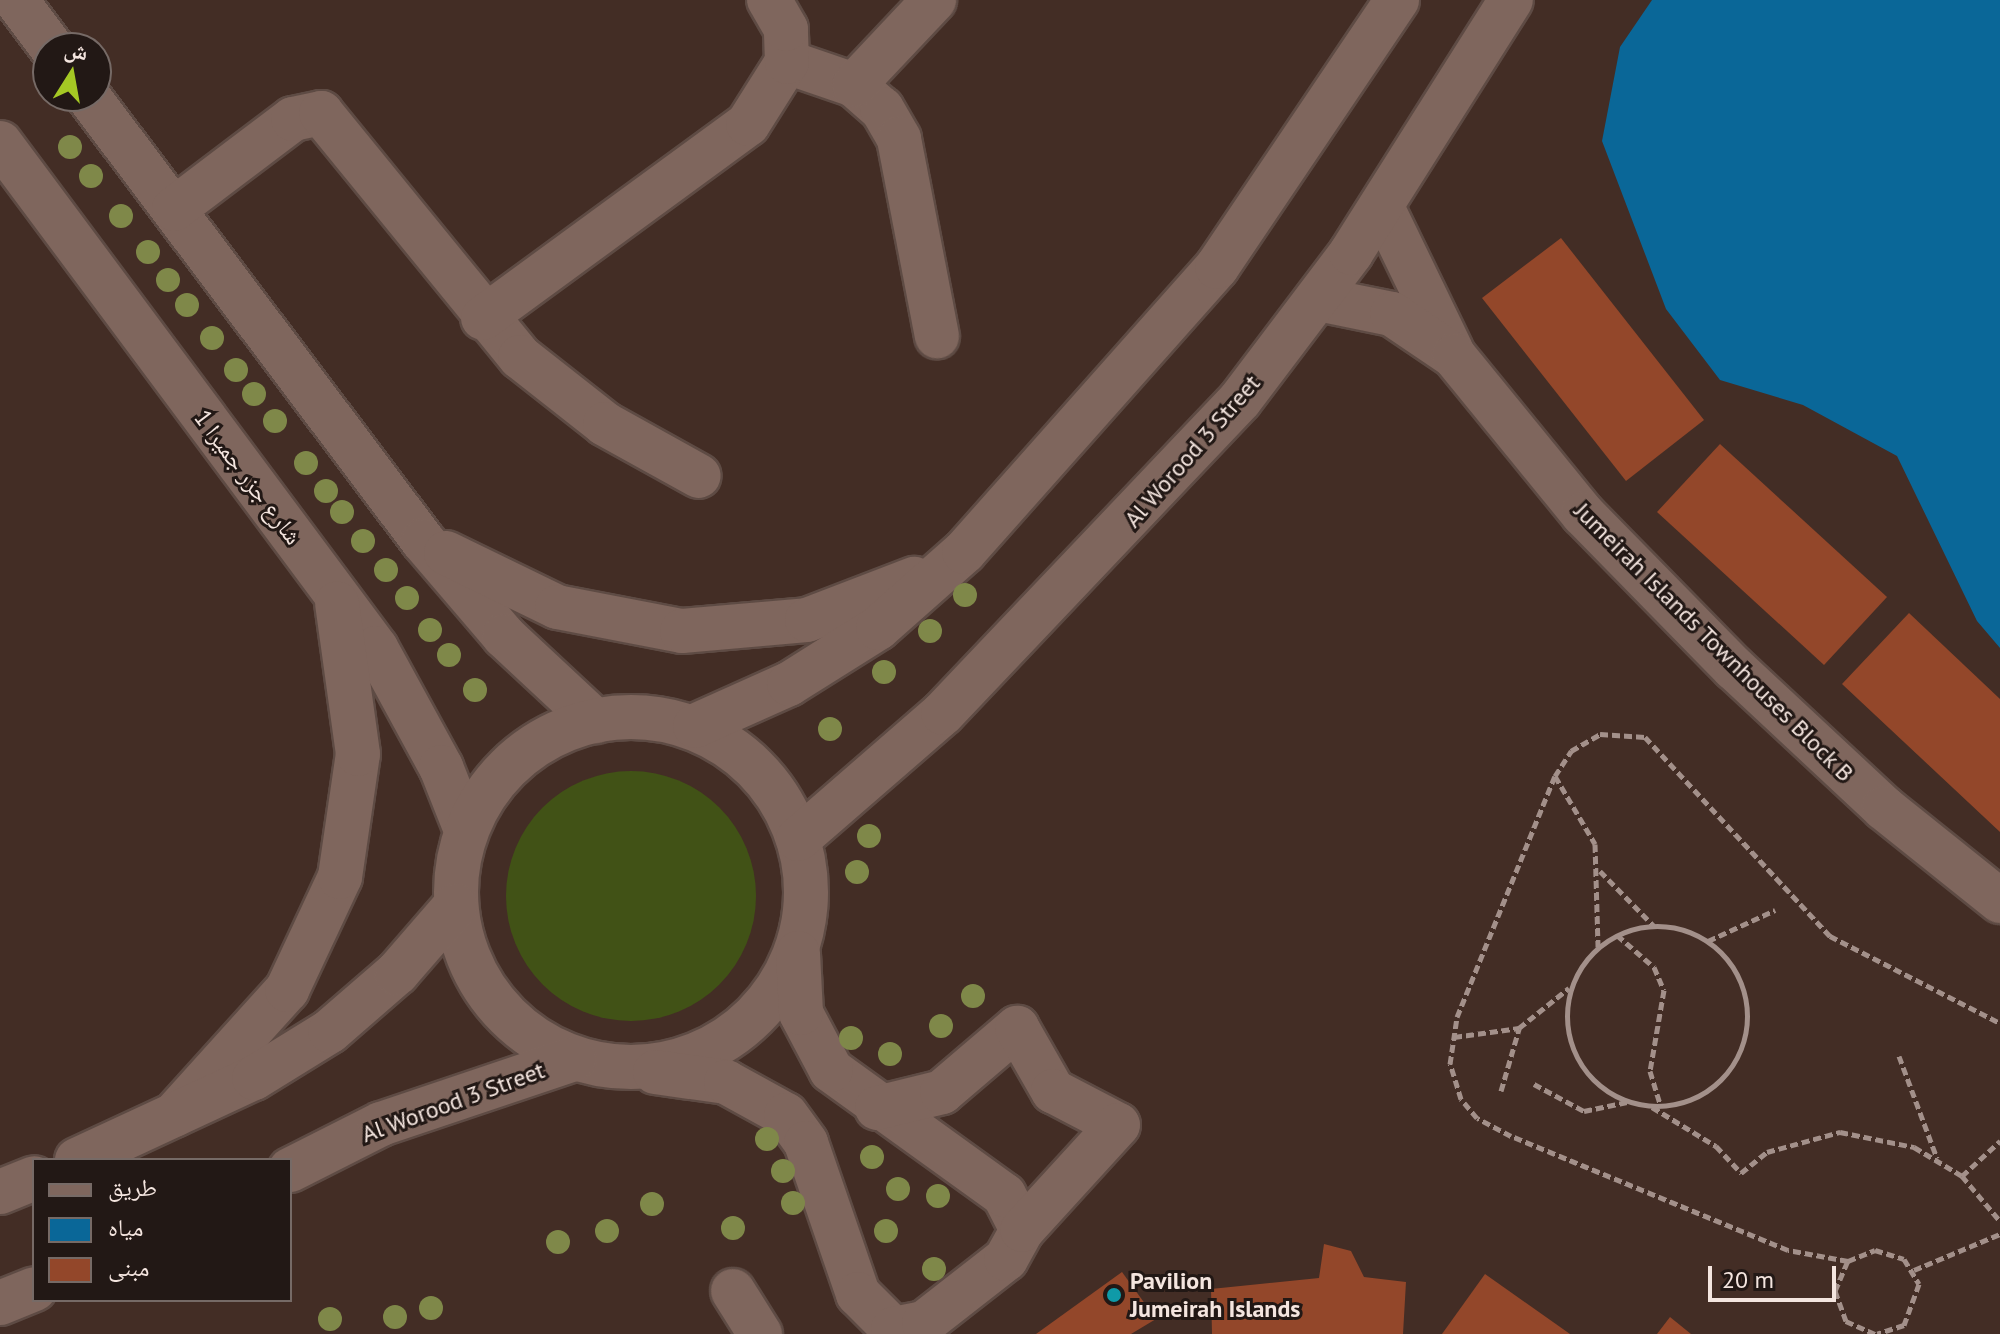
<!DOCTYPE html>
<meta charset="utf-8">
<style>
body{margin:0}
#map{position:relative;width:2000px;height:1334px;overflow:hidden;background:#432d25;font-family:"PT Sans","Noto Naskh Arabic",sans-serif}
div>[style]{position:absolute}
.green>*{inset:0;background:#415216}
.round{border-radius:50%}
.water>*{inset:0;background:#0a6798}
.building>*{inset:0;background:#93472a}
.path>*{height:5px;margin-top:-2.5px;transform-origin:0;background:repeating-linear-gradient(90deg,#a3908a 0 8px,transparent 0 12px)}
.path>.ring{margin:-2.5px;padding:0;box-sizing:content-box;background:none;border:5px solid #a3908a;border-radius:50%}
.roads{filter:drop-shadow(2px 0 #5e4b44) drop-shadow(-2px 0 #5e4b44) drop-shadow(0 2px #5e4b44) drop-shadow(0 -2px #5e4b44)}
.minor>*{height:44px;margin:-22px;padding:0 22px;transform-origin:22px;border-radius:22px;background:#7f665d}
.minor>.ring{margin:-22px;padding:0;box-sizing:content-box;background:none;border:44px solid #7f665d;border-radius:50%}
.trees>*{width:24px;height:24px;margin:-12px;border-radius:50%;background:#7f8849}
.dots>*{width:22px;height:22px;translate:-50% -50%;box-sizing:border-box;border:4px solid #221815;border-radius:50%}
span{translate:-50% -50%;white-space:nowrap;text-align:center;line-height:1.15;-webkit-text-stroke:6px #221815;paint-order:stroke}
.street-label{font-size:24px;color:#f4e5df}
.poi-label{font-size:24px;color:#f4e5df;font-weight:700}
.left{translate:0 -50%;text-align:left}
.legend{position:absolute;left:32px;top:1158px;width:260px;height:144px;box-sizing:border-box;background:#221815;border:2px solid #766a66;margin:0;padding:10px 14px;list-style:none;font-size:24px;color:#f4e5df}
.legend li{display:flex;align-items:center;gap:16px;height:40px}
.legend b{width:40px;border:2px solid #766a66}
.north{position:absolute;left:32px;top:32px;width:80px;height:80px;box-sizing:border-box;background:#221815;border:2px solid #766a66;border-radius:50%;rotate:11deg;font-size:22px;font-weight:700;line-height:32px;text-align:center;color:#f4e5df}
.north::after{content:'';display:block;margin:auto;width:28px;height:36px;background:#a5c824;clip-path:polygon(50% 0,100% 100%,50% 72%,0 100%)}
.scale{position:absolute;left:1708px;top:1266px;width:128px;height:36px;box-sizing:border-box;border:4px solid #f4e5df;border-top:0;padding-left:10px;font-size:24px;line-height:28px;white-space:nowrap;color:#f4e5df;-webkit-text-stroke:6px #221815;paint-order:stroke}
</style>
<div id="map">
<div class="green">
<div class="round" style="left:506px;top:771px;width:250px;height:250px"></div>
</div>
<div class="water">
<div style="clip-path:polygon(1652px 0,2000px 0,2000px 648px,1977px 621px,1897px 456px,1803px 405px,1720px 380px,1666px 309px,1602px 141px,1620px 47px)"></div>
</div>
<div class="building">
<div style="clip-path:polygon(1561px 238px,1704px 420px,1626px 481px,1482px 298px)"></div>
<div style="clip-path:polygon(1720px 444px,1887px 597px,1824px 665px,1657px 512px)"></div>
<div style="clip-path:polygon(1909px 613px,2000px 699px,2000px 832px,1842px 684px)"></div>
<div style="clip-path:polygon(1324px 1244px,1351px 1251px,1364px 1277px,1406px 1282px,1403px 1334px,1212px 1334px,1211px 1289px,1319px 1278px)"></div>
<div style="clip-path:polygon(1122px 1272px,1156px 1319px,1131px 1334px,1036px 1334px)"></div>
<div style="clip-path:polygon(1485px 1274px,1570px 1334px,1442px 1334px)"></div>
<div style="clip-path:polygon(1670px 1317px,1691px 1334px,1657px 1334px)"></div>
</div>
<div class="path">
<div style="left:1555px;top:776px;width:79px;rotate:59.5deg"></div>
<div style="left:1595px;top:844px;width:103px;rotate:88.3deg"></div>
<div style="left:1600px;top:871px;width:77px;rotate:45.5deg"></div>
<div class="ring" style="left:1567px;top:926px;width:175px;height:175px"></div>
<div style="left:1617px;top:935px;width:49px;rotate:40.9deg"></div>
<div style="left:1654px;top:967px;width:25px;rotate:67deg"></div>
<div style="left:1664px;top:990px;width:82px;rotate:99.8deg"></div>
<div style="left:1650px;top:1071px;width:37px;rotate:73deg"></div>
<div style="left:1708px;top:941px;width:74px;rotate:-24.8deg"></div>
<div style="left:1454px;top:1037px;width:66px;rotate:-7.9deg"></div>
<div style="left:1519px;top:1028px;width:64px;rotate:-38.7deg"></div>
<div style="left:1899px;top:1056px;width:109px;rotate:69.6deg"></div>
<div style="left:1534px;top:1084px;width:57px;rotate:28.4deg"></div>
<div style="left:1584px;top:1111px;width:44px;rotate:-11.8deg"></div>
<div style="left:1501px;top:1091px;width:65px;rotate:-73.8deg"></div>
<div style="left:1652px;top:1107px;width:75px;rotate:31.4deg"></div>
<div style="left:1716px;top:1146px;width:37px;rotate:47deg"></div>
<div style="left:1741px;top:1173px;width:33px;rotate:-39deg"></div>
<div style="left:1767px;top:1152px;width:76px;rotate:-15.3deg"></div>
<div style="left:1840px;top:1132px;width:76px;rotate:11.5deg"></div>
<div style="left:1914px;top:1147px;width:56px;rotate:31.1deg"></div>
<div style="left:1962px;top:1176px;width:59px;rotate:49.8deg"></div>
<div style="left:1962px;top:1176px;width:52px;rotate:-42.6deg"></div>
<div style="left:1848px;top:1261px;width:61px;rotate:-169.6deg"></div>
<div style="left:1788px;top:1250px;width:300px;rotate:-157.6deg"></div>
<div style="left:1511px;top:1136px;width:38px;rotate:-152deg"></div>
<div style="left:1477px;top:1118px;width:25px;rotate:-130deg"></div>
<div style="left:1461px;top:1099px;width:37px;rotate:-107deg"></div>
<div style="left:1450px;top:1064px;width:48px;rotate:-81.5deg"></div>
<div style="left:1457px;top:1017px;width:260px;rotate:-67.9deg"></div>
<div style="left:1555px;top:776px;width:30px;rotate:-57deg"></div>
<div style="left:1571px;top:751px;width:34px;rotate:-30deg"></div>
<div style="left:1600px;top:734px;width:45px;rotate:3.8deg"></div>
<div style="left:1645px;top:737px;width:272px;rotate:47.1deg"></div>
<div style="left:1830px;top:936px;width:191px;rotate:27.1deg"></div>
<div style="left:1914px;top:1270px;width:93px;rotate:-22.7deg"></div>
<div style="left:1875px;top:1334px;width:32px;rotate:-156deg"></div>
<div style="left:1846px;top:1321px;width:32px;rotate:-110deg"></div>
<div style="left:1835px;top:1291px;width:33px;rotate:-67deg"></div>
<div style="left:1848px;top:1261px;width:29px;rotate:-22deg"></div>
<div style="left:1875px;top:1250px;width:30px;rotate:17deg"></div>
<div style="left:1904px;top:1259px;width:29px;rotate:59deg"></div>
<div style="left:1919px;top:1284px;width:44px;rotate:110.1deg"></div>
<div style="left:1904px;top:1325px;width:28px;rotate:162deg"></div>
</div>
<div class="roads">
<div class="minor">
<div style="left:16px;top:0;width:60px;rotate:53.1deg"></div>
<div style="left:787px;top:62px;width:71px;rotate:18.9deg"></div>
<div style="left:854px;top:85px;width:37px;rotate:41deg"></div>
<div style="left:882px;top:109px;width:34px;rotate:60deg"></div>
<div style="left:899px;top:139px;width:201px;rotate:79.1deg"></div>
<div style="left:854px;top:85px;width:117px;rotate:-46.7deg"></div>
<div style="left:88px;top:96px;width:557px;rotate:53.03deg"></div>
<div style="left:423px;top:541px;width:125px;rotate:49.5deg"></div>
<div style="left:504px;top:636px;width:125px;rotate:43deg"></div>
<div style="left:0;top:143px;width:630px;rotate:53.33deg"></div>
<div style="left:376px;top:648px;width:136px;rotate:61.4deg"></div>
<div style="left:441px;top:767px;width:68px;rotate:68.4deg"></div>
<div style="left:1382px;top:207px;width:159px;rotate:64.2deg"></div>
<div style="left:174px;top:209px;width:149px;rotate:-37.1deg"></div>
<div style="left:293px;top:119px;width:29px;rotate:-12deg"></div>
<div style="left:321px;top:113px;width:315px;rotate:50.8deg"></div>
<div style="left:520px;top:357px;width:108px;rotate:38.2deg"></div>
<div style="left:605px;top:424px;width:107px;rotate:29deg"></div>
<div style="left:1318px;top:299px;width:76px;rotate:11.5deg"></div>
<div style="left:1392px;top:314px;width:75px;rotate:34.1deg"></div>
<div style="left:1454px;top:356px;width:204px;rotate:50.8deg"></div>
<div style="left:1583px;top:514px;width:216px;rotate:45.6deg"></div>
<div style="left:1734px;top:668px;width:205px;rotate:43deg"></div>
<div style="left:1884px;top:808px;width:149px;rotate:38.7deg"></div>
<div style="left:483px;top:318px;width:328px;rotate:-36.2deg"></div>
<div style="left:748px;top:124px;width:73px;rotate:-57.8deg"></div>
<div style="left:787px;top:62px;width:33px;rotate:-92deg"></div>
<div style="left:786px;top:29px;width:34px;rotate:-120deg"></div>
<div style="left:446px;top:553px;width:123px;rotate:25.9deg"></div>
<div style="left:557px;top:607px;width:127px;rotate:10.9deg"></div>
<div style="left:682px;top:631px;width:125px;rotate:-5deg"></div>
<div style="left:807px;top:620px;width:115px;rotate:-21deg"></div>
<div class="ring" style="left:456px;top:717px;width:306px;height:306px"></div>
<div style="left:695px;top:726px;width:103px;rotate:-24.1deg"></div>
<div style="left:789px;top:684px;width:105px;rotate:-32.2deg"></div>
<div style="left:878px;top:628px;width:115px;rotate:-41.5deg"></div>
<div style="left:964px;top:552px;width:381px;rotate:-48.4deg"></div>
<div style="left:1217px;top:267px;width:322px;rotate:-56deg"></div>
<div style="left:798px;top:839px;width:192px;rotate:-41deg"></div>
<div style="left:943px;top:713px;width:431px;rotate:-46.5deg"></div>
<div style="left:1240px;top:400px;width:184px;rotate:-52.9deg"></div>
<div style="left:1351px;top:253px;width:299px;rotate:-57.7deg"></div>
<div style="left:655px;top:1072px;width:72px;rotate:8deg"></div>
<div style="left:726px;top:1082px;width:68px;rotate:28.8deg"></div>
<div style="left:786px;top:1115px;width:34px;rotate:54deg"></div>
<div style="left:806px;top:1143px;width:160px;rotate:71deg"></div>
<div style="left:858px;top:1294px;width:49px;rotate:45deg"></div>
<div style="left:893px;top:1329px;width:32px;rotate:-11deg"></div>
<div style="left:924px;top:1323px;width:104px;rotate:-38deg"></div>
<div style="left:1006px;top:1259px;width:33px;rotate:-61deg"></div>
<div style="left:1022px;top:1230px;width:39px;rotate:-117deg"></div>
<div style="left:1004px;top:1195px;width:213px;rotate:-144.2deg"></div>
<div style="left:831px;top:1070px;width:64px;rotate:-117.8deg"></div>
<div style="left:801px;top:1013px;width:60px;rotate:-92.9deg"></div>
<div style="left:877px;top:1108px;width:67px;rotate:-13.8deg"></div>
<div style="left:942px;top:1092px;width:99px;rotate:-40.5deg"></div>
<div style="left:1017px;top:1028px;width:73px;rotate:60.3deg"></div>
<div style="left:1053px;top:1091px;width:73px;rotate:27.6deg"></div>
<div style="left:1118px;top:1125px;width:142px;rotate:132.4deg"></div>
<div style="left:174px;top:1115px;width:169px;rotate:-47.9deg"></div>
<div style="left:287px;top:990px;width:125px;rotate:-64.9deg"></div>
<div style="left:340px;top:877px;width:124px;rotate:-81.7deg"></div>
<div style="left:358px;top:754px;width:152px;rotate:-97.9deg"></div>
<div style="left:77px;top:1160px;width:195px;rotate:-24.9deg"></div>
<div style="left:254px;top:1078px;width:89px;rotate:-31.7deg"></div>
<div style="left:330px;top:1031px;width:89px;rotate:-40.9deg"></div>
<div style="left:397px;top:973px;width:89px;rotate:-49.1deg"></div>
<div style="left:290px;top:1170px;width:102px;rotate:-26.8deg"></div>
<div style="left:381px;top:1124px;width:204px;rotate:-18.6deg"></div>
<div style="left:0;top:1192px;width:37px;rotate:-22deg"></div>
<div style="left:733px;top:1291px;width:51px;rotate:57.9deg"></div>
<div style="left:0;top:1303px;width:37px;rotate:-22deg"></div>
</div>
</div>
<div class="trees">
<div style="left:70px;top:147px"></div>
<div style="left:91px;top:176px"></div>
<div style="left:121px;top:216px"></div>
<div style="left:148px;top:252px"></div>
<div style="left:168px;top:280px"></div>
<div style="left:187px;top:305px"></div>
<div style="left:212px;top:338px"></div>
<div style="left:236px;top:370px"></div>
<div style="left:254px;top:394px"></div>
<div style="left:275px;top:421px"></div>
<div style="left:306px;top:463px"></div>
<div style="left:326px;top:491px"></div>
<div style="left:342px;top:512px"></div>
<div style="left:363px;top:541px"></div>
<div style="left:386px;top:570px"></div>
<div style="left:965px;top:595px"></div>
<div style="left:407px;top:598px"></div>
<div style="left:430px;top:630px"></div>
<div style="left:930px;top:631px"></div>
<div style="left:449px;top:655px"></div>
<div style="left:884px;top:672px"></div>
<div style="left:475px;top:690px"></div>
<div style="left:830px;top:729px"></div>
<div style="left:869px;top:836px"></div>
<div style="left:857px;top:872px"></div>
<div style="left:973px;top:996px"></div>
<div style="left:941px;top:1026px"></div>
<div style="left:851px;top:1038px"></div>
<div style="left:890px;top:1054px"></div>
<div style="left:767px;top:1139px"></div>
<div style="left:872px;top:1157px"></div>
<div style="left:783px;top:1171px"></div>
<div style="left:898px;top:1189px"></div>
<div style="left:938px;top:1196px"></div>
<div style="left:793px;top:1203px"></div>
<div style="left:652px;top:1204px"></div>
<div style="left:733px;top:1228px"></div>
<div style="left:607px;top:1231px"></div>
<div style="left:886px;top:1231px"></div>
<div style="left:558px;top:1242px"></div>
<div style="left:934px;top:1269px"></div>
<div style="left:431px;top:1308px"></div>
<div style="left:395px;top:1317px"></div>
<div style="left:330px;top:1319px"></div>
</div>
<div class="dots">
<div style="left:1114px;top:1295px;background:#0f9aa8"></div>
</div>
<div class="street-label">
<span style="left:1192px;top:451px;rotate:-49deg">Al Worood 3 Street</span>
<span style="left:248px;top:477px;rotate:53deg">شارع جزر جميرا 1</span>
<span style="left:1714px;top:642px;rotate:45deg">Jumeirah Islands Townhouses Block B</span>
<span style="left:453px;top:1102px;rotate:-20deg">Al Worood 3 Street</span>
</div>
<div class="poi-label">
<span class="left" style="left:1130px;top:1295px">Pavilion<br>Jumeirah Islands</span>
</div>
<ul class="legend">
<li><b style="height:10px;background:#7f665d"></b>طريق</li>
<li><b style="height:22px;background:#0a6798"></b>مياه</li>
<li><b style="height:22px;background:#93472a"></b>مبنى</li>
</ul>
<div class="north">ش</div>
<div class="scale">20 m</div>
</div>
